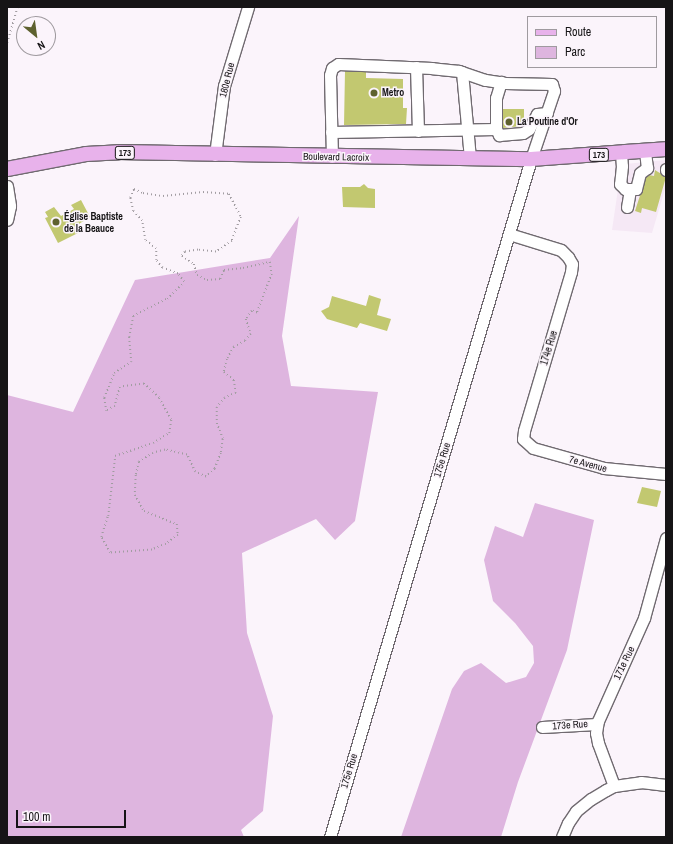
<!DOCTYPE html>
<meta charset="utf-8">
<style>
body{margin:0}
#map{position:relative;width:673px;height:844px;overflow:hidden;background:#fbf4fb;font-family:"Archivo Narrow",sans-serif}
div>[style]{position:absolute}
.built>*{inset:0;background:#f5e8f5}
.green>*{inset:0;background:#deb5df}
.building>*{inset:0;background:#c2c870}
.path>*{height:1.5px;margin-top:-0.75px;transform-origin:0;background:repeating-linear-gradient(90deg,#a19ca1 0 1px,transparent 0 4px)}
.roads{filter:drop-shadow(1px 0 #706a70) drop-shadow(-1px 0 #706a70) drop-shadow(0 1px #706a70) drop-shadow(0 -1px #706a70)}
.minor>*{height:11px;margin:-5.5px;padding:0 5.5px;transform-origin:5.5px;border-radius:5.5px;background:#fff}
.major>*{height:14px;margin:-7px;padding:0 7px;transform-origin:7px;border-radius:7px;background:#e8b2eb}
.dots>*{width:11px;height:11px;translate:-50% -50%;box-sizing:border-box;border:2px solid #fbf4fb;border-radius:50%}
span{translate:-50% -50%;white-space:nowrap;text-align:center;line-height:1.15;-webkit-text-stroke:3px #fbf4fb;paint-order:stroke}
.shield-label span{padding:1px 3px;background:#fbf4fb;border:1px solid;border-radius:3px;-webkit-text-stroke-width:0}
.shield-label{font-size:9px;color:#161416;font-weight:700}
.street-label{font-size:10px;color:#161416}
.poi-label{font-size:10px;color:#161416;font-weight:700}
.left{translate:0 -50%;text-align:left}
.frame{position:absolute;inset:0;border:8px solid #161416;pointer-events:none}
.legend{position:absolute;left:527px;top:16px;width:130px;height:52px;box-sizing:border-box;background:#fbf4fb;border:1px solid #9f9a9f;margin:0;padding:5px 7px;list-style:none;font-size:12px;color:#161416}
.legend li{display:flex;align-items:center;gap:8px;height:20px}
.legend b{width:20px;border:1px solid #9f9a9f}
.north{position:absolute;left:16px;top:16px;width:40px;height:40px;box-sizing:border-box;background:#fbf4fb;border:1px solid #9f9a9f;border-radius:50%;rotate:151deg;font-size:11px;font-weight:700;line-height:16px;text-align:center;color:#161416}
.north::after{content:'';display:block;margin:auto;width:14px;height:18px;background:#5e612f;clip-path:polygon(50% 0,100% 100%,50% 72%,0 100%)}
.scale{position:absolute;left:16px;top:810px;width:110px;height:18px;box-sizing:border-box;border:2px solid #161416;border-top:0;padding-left:5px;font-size:12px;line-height:14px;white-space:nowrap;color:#161416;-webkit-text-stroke:3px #fbf4fb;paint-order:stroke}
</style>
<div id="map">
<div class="built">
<div style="clip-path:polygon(666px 160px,666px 186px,652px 233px,612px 230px,618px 189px,614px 185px,615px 165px)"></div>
</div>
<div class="green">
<div style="clip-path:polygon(299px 216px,282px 336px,291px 386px,378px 392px,355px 521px,335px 540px,316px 519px,242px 553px,247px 633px,273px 716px,263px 811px,241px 830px,244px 837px,7px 837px,7px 395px,73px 412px,135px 280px,270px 258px)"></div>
<div style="clip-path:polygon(535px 503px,594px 520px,567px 650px,518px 782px,501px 837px,401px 837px,452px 689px,464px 671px,481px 663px,506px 683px,526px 677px,534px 663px,533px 646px,515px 623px,493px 601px,484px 560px,495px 526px,523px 537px)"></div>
</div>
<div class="building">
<div style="clip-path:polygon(345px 71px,366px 72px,366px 78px,403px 79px,403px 108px,407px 108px,406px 124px,344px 125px)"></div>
<div style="clip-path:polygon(503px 109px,524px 109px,524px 124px,521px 126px,503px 128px)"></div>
<div style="clip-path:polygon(655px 170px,666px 177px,656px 212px,642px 208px,641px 213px,635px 211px,646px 177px,649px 175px,654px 176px)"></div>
<div style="clip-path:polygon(364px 184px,368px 188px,375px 189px,375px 208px,343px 207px,342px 187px,360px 187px)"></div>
<div style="clip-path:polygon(81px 200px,90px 217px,74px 227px,78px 233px,58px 243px,45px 218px,48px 217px,45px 212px,54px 207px,61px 216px,74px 209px,71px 205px)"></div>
<div style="clip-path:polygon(369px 295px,381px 299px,377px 315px,391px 319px,387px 331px,360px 323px,357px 328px,327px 319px,321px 311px,329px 307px,332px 296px,366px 306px)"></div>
<div style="clip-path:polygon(642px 487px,661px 491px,657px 507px,637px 503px)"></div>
</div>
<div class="path">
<div style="left:7px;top:43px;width:37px;rotate:-74deg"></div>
<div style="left:134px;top:189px;width:10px;rotate:24deg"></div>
<div style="left:143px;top:193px;width:20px;rotate:9deg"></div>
<div style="left:163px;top:196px;width:40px;rotate:-5.7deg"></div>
<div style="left:203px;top:192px;width:26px;rotate:4deg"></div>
<div style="left:229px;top:194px;width:26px;rotate:62deg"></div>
<div style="left:241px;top:217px;width:26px;rotate:111deg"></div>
<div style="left:232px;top:241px;width:19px;rotate:145deg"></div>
<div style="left:216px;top:252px;width:18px;rotate:-174deg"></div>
<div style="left:198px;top:250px;width:13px;rotate:171deg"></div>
<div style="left:185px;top:252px;width:5px;rotate:127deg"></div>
<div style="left:182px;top:256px;width:14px;rotate:34deg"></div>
<div style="left:194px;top:264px;width:11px;rotate:75deg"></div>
<div style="left:197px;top:275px;width:11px;rotate:27deg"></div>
<div style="left:207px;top:280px;width:13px;rotate:-4deg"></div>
<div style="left:220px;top:279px;width:10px;rotate:-66deg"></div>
<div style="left:224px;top:270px;width:19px;rotate:-6deg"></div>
<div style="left:243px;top:268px;width:28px;rotate:-13deg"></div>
<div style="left:270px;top:262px;width:12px;rotate:81deg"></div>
<div style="left:272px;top:274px;width:42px;rotate:111deg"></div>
<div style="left:257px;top:313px;width:5px;rotate:-158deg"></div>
<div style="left:252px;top:311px;width:10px;rotate:127deg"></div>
<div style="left:246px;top:319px;width:16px;rotate:72deg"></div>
<div style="left:251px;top:334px;width:9px;rotate:131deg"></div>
<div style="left:245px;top:341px;width:13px;rotate:151deg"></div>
<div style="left:234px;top:347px;width:14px;rotate:120deg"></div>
<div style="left:227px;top:359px;width:13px;rotate:103deg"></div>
<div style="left:224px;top:372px;width:13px;rotate:39deg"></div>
<div style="left:234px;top:380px;width:13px;rotate:81deg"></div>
<div style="left:236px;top:393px;width:12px;rotate:156deg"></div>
<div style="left:225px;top:398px;width:12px;rotate:132deg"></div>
<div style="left:217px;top:407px;width:16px;rotate:90deg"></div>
<div style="left:217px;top:423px;width:17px;rotate:69deg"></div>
<div style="left:223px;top:439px;width:14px;rotate:98deg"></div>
<div style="left:221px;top:453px;width:17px;rotate:111deg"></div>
<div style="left:215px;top:469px;width:12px;rotate:138deg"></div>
<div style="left:206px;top:477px;width:12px;rotate:-156deg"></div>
<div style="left:195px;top:472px;width:19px;rotate:-115deg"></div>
<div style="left:187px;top:455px;width:23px;rotate:-167deg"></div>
<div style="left:165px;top:450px;width:12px;rotate:166deg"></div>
<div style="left:153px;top:453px;width:17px;rotate:147deg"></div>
<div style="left:139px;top:462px;width:13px;rotate:103deg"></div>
<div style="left:136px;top:475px;width:20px;rotate:93deg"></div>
<div style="left:135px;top:495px;width:18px;rotate:61deg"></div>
<div style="left:144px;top:511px;width:35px;rotate:22deg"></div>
<div style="left:177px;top:524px;width:11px;rotate:85deg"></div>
<div style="left:178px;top:535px;width:15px;rotate:143deg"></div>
<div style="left:166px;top:544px;width:15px;rotate:157deg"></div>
<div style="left:152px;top:550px;width:42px;rotate:175.9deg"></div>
<div style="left:110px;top:553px;width:18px;rotate:-119deg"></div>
<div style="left:101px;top:537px;width:22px;rotate:-72deg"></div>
<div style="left:108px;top:516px;width:60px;rotate:-83.3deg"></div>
<div style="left:115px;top:456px;width:40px;rotate:-18.9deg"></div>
<div style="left:153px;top:443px;width:19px;rotate:-32deg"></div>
<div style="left:169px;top:433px;width:13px;rotate:-81deg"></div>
<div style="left:171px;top:420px;width:25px;rotate:-119deg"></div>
<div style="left:159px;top:398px;width:21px;rotate:-137deg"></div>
<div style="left:144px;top:384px;width:24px;rotate:173deg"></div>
<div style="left:120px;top:387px;width:20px;rotate:105deg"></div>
<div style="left:115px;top:406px;width:10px;rotate:151deg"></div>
<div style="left:106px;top:411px;width:13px;rotate:-99deg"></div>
<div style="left:104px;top:398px;width:27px;rotate:-68deg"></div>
<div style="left:114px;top:373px;width:20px;rotate:-33deg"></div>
<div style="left:131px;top:362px;width:25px;rotate:-95deg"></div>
<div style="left:129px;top:337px;width:21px;rotate:-79deg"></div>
<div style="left:133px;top:316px;width:38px;rotate:-27deg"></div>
<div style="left:167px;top:299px;width:24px;rotate:-45deg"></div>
<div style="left:184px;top:282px;width:10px;rotate:-127deg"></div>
<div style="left:178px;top:274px;width:17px;rotate:-159deg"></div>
<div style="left:162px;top:268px;width:10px;rotate:-127deg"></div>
<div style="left:156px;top:260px;width:11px;rotate:-90deg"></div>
<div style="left:156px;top:249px;width:14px;rotate:-141deg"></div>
<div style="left:145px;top:240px;width:19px;rotate:-99deg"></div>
<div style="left:142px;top:221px;width:13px;rotate:-132deg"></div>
<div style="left:133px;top:211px;width:13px;rotate:-103deg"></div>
<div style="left:130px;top:198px;width:10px;rotate:-66deg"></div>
</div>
<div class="roads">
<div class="minor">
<div style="left:416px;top:67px;width:64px;rotate:88.2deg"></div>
<div style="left:462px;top:72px;width:86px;rotate:84.7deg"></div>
<div style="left:496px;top:129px;width:31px;rotate:-90deg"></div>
<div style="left:496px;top:98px;width:17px;rotate:-73deg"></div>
<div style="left:331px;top:132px;width:165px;rotate:-1deg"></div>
<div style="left:496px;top:129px;width:7px;rotate:63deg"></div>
<div style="left:499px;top:135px;width:24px;rotate:-5deg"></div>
<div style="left:523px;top:133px;width:7px;rotate:-34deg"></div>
<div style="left:529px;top:129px;width:17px;rotate:-62deg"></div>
<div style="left:537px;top:114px;width:10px;rotate:-6deg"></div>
<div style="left:621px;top:153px;width:13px;rotate:86deg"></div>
<div style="left:622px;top:166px;width:18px;rotate:96deg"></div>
<div style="left:620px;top:184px;width:7px;rotate:45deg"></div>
<div style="left:625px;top:189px;width:11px"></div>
<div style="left:636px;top:189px;width:16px;rotate:-76deg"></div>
<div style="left:640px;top:173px;width:9px;rotate:-36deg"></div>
<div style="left:647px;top:168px;width:17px;rotate:-97deg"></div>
<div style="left:215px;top:155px;width:70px;rotate:-82.6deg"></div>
<div style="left:224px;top:86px;width:83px;rotate:-73.1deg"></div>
<div style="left:666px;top:170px;width:1px;rotate:-90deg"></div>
<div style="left:7px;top:186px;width:20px;rotate:81deg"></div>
<div style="left:10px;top:206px;width:14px;rotate:102deg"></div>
<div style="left:627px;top:207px;width:17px;rotate:-80deg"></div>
<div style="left:509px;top:234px;width:54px;rotate:17.1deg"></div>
<div style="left:561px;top:250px;width:10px;rotate:45deg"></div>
<div style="left:568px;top:257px;width:8px;rotate:60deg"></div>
<div style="left:572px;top:264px;width:8px;rotate:97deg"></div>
<div style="left:571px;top:272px;width:166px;rotate:106.5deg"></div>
<div style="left:524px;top:431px;width:8px;rotate:97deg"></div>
<div style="left:523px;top:439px;width:13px;rotate:42deg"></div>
<div style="left:533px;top:448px;width:74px;rotate:15.7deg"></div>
<div style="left:604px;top:468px;width:62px;rotate:5.5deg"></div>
<div style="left:542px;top:727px;width:55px;rotate:-3.1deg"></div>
<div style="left:614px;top:786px;width:46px;rotate:-110.4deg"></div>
<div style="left:598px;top:743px;width:10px;rotate:-101deg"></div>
<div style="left:596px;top:733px;width:12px;rotate:-81deg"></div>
<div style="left:598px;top:721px;width:113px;rotate:-65.9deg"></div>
<div style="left:644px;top:618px;width:83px;rotate:-74.6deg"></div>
<div style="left:330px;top:837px;width:707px;rotate:-73.49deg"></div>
<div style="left:531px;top:159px;width:72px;rotate:-71.3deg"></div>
<div style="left:554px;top:91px;width:7px;rotate:-106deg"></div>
<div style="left:552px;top:84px;width:47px;rotate:-178.8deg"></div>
<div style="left:505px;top:83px;width:20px;rotate:-171deg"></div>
<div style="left:485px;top:80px;width:28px;rotate:-161deg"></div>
<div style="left:459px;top:71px;width:27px;rotate:-174deg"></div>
<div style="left:432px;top:68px;width:94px;rotate:-177.6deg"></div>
<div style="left:338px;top:64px;width:7px;rotate:146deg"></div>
<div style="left:332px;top:68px;width:7px;rotate:106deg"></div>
<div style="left:330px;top:75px;width:82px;rotate:88.6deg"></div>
<div style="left:562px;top:837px;width:15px;rotate:-67deg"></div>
<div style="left:568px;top:823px;width:14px;rotate:-56deg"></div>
<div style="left:576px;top:811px;width:19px;rotate:-39deg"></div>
<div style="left:591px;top:799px;width:17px;rotate:-31deg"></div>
<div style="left:606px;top:790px;width:9px;rotate:-27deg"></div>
<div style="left:614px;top:786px;width:27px;rotate:-8deg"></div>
<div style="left:641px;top:782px;width:25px;rotate:7deg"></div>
</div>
<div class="major">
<div style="left:7px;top:169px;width:80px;rotate:-10.8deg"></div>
<div style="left:86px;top:154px;width:33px;rotate:-3deg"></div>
<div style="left:119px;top:152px;width:412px;rotate:1deg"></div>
<div style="left:531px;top:159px;width:135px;rotate:-4.2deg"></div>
</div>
</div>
<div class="dots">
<div style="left:374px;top:93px;background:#5e612f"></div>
<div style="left:509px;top:122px;background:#5e612f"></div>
<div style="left:56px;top:222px;background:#5e612f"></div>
</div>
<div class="shield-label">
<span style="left:125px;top:153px">173</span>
<span style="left:599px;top:155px">173</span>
</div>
<div class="street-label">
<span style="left:227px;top:80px;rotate:-76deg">180e Rue</span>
<span style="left:336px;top:157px;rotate:1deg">Boulevard Lacroix</span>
<span style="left:549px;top:348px;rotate:-73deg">174e Rue</span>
<span style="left:442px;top:460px;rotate:-73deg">175e Rue</span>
<span style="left:588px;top:464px;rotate:15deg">7e Avenue</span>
<span style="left:624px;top:663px;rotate:-64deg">171e Rue</span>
<span style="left:570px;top:725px;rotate:-4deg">173e Rue</span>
<span style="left:349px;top:771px;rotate:-73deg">175e Rue</span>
</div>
<div class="poi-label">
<span class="left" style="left:382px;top:93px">Metro</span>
<span class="left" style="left:517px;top:122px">La Poutine d'Or</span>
<span class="left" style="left:64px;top:222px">Église Baptiste<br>de la Beauce</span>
</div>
<div class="frame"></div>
<ul class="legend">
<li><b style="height:5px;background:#e8b2eb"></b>Route</li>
<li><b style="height:11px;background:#deb5df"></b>Parc</li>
</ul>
<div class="north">N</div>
<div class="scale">100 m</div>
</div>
